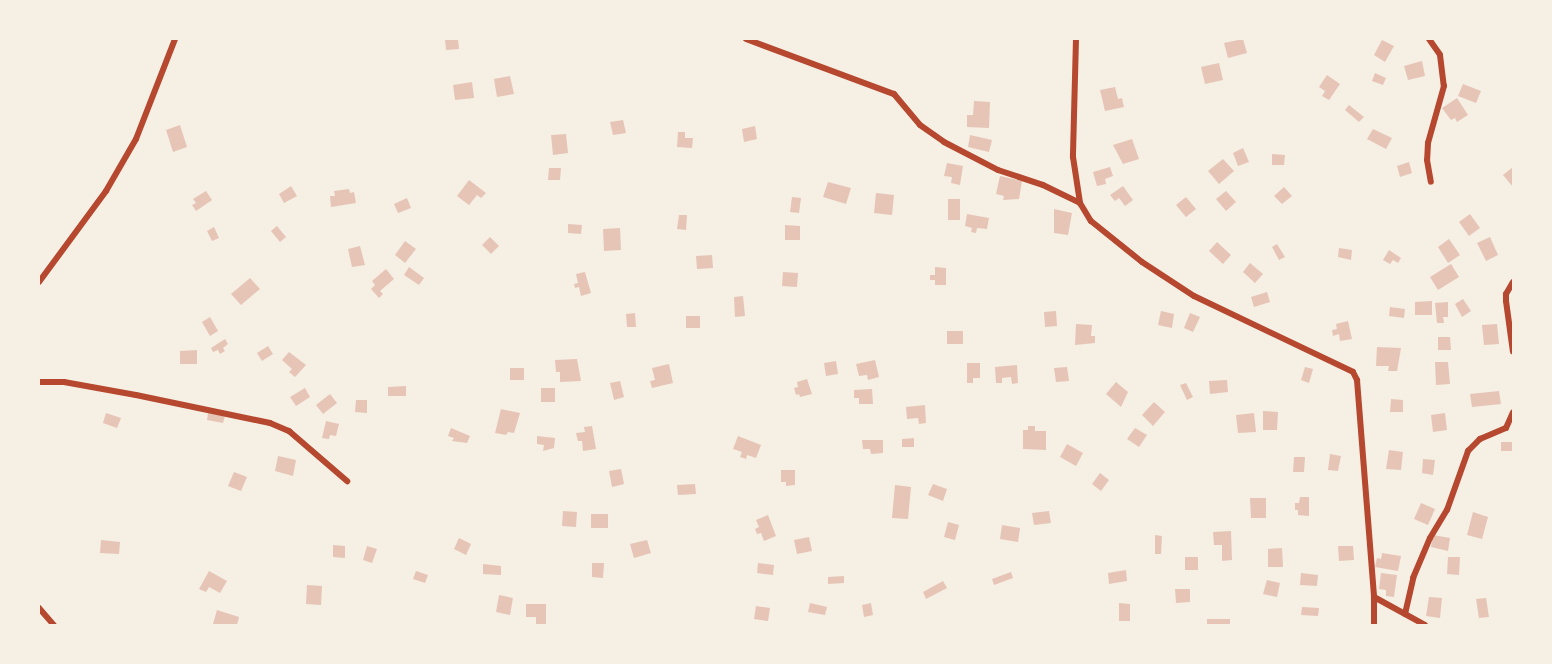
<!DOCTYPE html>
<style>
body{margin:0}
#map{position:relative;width:1552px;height:664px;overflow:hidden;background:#f6efe4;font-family:Raleway,sans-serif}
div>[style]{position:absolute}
.building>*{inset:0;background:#e6c5b7}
.minor>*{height:6px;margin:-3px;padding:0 3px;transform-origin:3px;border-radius:3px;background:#b5482f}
span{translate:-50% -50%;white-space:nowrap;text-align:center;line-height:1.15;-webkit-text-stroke:6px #f6efe4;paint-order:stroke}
.frame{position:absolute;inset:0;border:40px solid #f6efe4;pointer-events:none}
</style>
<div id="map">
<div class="building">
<div style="clip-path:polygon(445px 39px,458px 39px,459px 49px,446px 50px)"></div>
<div style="clip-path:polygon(1243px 39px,1247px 53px,1228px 58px,1224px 43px)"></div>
<div style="clip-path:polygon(1382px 40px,1394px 46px,1385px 62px,1374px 55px)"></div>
<div style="clip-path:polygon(1422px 61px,1425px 76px,1408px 80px,1404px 66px)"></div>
<div style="clip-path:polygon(1219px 63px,1223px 80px,1205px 84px,1201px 67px)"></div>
<div style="clip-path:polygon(1375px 73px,1386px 78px,1383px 85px,1372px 81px)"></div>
<div style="clip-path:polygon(1327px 75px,1340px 84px,1329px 100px,1322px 96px,1325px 91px,1319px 87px)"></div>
<div style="clip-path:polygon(510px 76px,514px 94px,497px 97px,494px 79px)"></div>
<div style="clip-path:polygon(472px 82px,474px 98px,455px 100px,453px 85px)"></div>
<div style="clip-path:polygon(1463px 84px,1481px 91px,1476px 103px,1458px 96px)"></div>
<div style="clip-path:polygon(1115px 87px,1118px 99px,1122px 98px,1124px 107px,1105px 111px,1100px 90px)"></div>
<div style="clip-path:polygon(1457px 98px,1468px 115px,1457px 122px,1455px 118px,1451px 120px,1442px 108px)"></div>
<div style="clip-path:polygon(974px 101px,990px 102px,989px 128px,967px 127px,967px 115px,973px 115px)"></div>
<div style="clip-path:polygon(1349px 105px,1364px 117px,1359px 122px,1345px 110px)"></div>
<div style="clip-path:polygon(623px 120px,626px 133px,613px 135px,610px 122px)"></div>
<div style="clip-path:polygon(180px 125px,187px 147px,173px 152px,166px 130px)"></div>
<div style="clip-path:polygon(755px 126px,757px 139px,744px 142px,742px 129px)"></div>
<div style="clip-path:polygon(1373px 129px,1392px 138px,1386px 149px,1367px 139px)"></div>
<div style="clip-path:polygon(678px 132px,685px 132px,685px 138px,693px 138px,692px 148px,677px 147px)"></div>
<div style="clip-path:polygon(566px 134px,568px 153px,553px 155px,551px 135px)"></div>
<div style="clip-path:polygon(970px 135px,992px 140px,989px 152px,968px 147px)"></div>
<div style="clip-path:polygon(1132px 139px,1139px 159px,1123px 164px,1113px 145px)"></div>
<div style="clip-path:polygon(1243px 148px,1249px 162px,1238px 166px,1233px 153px)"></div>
<div style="clip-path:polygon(1272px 154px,1285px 155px,1284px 165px,1272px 165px)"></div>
<div style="clip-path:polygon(1223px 159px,1234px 171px,1219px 184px,1208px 171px)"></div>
<div style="clip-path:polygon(1409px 162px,1412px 173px,1400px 177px,1397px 166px)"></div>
<div style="clip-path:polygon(947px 163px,963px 166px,960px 185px,951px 183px,952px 177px,944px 176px)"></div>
<div style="clip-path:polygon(1110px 167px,1113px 176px,1105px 179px,1106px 184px,1097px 186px,1093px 172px)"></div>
<div style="clip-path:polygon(1513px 167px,1513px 187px,1503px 175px)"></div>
<div style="clip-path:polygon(549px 168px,561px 168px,560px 180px,548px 180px)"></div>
<div style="clip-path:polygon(1000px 176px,1022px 181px,1019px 199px,1003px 200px,1004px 196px,996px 194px)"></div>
<div style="clip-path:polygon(469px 180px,486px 193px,481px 198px,477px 195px,469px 205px,457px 196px)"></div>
<div style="clip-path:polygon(828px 182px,851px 188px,846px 204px,823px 197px)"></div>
<div style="clip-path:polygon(291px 186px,297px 196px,284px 203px,279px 194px)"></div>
<div style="clip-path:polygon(1123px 186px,1133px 200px,1125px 206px,1119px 198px,1115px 201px,1110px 195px)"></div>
<div style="clip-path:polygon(1284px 187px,1292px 196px,1282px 204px,1274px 196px)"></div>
<div style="clip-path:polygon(349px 189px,350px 193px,354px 192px,356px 203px,331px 207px,330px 196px,335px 196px,334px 191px)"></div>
<div style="clip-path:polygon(206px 191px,212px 200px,196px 211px,192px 205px,196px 203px,193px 199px)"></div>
<div style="clip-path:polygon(1226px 191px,1236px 202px,1226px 211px,1216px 199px)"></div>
<div style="clip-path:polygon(876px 193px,894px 195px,892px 215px,874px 213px)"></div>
<div style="clip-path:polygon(792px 197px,801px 198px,799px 213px,790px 212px)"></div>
<div style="clip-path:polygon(1186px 197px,1196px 209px,1186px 217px,1176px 205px)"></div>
<div style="clip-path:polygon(407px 198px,411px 208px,398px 213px,394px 204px)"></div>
<div style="clip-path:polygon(948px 199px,960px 199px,960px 220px,948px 220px)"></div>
<div style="clip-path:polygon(1054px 209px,1072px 213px,1068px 235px,1054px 233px)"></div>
<div style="clip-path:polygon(967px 214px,989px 218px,987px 229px,977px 228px,976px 233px,971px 232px,972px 228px,965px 226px)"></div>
<div style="clip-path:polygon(1470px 214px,1480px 228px,1469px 236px,1459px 222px)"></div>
<div style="clip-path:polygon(679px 215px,687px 215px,686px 230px,677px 229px)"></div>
<div style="clip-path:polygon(568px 224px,582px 225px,581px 234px,568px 233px)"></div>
<div style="clip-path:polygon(785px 225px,800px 226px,800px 240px,785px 240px)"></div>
<div style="clip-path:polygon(277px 226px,286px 237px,280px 242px,271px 231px)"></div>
<div style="clip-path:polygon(214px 227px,219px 238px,212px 241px,207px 231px)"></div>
<div style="clip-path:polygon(620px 228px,621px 250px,604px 251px,603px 229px)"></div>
<div style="clip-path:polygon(490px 237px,499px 246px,491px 254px,482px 245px)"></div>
<div style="clip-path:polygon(1490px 237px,1498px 255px,1486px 261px,1477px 243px)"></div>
<div style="clip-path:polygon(1449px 239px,1460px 255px,1448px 263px,1438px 247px)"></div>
<div style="clip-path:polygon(405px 241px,416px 249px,405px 263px,395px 255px)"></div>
<div style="clip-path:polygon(1217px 242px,1231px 255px,1223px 264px,1209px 251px)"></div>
<div style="clip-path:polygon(1277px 244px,1285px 257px,1279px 260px,1272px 247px)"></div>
<div style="clip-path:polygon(360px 246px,365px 265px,352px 267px,348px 249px)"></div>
<div style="clip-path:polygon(1339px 248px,1352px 250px,1351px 260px,1338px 257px)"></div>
<div style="clip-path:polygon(1389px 250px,1401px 258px,1398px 263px,1393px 260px,1390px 264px,1383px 260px)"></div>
<div style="clip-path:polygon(712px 255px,713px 268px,697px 269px,696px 256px)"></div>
<div style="clip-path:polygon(1250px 263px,1263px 274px,1255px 283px,1243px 272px)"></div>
<div style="clip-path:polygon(1451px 264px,1459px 277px,1438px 290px,1430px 277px)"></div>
<div style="clip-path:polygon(409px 267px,424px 278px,419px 285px,404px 275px)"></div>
<div style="clip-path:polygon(935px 267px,946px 268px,946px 285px,935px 285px,935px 280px,930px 280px,930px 275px,935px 275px)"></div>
<div style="clip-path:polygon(386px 269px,394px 279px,380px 291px,383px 294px,379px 298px,371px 289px,375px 285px,372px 281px)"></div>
<div style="clip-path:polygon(585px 272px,591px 293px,581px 296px,579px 287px,575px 288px,574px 284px,578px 283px,576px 274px)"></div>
<div style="clip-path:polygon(783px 272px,798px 273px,797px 287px,782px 286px)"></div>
<div style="clip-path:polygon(250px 278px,260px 289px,241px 305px,231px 294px)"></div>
<div style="clip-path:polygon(1267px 292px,1270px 302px,1254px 307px,1251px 297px)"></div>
<div style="clip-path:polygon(743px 296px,745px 316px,735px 317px,734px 297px)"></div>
<div style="clip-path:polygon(1463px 299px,1471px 311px,1462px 317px,1455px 304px)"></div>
<div style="clip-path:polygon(1432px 301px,1432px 315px,1415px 315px,1415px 302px)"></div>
<div style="clip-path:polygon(1448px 302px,1448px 317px,1443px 317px,1444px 323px,1437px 323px,1435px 303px)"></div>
<div style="clip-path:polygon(1390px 307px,1405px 309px,1404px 318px,1389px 316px)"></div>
<div style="clip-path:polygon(1056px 311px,1057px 326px,1045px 327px,1044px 312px)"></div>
<div style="clip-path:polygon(1161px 311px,1174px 314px,1172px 328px,1158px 325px)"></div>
<div style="clip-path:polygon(635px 313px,636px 327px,627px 327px,626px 314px)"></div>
<div style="clip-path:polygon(1190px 313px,1200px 317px,1193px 332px,1184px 328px)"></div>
<div style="clip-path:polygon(686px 316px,700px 316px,700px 328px,686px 328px)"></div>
<div style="clip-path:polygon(210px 317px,218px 331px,210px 336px,202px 322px)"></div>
<div style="clip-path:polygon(1348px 321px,1352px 339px,1340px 341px,1339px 334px,1333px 336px,1332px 330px,1337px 329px,1336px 324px)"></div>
<div style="clip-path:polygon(1076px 324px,1092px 325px,1091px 336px,1095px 336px,1095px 343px,1075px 345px)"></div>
<div style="clip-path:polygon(1497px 324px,1499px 344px,1484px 345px,1482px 325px)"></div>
<div style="clip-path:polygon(947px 331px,963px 331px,963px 344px,947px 344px)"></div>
<div style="clip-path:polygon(1438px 337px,1450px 337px,1451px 350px,1438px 350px)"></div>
<div style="clip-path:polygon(225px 339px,228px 344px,223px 348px,225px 351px,220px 354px,218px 350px,213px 352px,211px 348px)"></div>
<div style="clip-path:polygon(268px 346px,273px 354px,262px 361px,257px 353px)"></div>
<div style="clip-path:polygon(1377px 347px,1401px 348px,1397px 371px,1388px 371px,1389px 366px,1376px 366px)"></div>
<div style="clip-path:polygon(197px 350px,197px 364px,180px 364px,180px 351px)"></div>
<div style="clip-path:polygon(289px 352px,306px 365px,295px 377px,289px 372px,292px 369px,282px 360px)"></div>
<div style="clip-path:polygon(577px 359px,581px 381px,560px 382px,560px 372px,556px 372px,555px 360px)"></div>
<div style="clip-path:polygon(875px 360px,879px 377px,868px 380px,867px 375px,859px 376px,856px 364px)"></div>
<div style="clip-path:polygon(836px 361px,838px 374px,826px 376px,824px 363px)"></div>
<div style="clip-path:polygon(1435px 362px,1448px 362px,1450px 384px,1436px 385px)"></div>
<div style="clip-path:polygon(967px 363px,980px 363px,980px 378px,973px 378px,973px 383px,967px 383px)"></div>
<div style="clip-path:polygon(669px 364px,673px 383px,652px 388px,650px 381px,655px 380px,652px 368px)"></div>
<div style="clip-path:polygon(1017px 365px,1018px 383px,1012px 384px,1011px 377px,1002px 378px,1002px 383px,996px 383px,995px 367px)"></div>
<div style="clip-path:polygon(1067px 367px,1069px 381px,1056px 382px,1054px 368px)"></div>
<div style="clip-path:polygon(1305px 367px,1313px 369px,1309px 383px,1301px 380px)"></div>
<div style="clip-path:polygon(510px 368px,524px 368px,524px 380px,510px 380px)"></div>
<div style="clip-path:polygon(807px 379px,812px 394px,800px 397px,799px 394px,796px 395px,794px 388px,798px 387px,797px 382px)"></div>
<div style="clip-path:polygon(1227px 380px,1228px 392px,1210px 394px,1209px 381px)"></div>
<div style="clip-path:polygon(620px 381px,624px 397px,614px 400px,610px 383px)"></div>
<div style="clip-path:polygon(1116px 382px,1128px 392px,1121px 407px,1106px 394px)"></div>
<div style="clip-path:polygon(1186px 383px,1193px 397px,1187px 400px,1180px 385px)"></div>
<div style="clip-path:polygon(406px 386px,406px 396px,388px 396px,388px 387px)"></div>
<div style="clip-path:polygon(305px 388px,310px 397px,296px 406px,290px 397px)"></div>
<div style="clip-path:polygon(541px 388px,555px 388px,555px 402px,541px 402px)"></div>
<div style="clip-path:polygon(872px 389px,873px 404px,859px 404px,859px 398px,854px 398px,854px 390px)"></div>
<div style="clip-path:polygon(1499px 391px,1501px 404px,1472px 407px,1470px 394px)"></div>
<div style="clip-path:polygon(330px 394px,337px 403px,323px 414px,316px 405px)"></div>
<div style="clip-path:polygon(1391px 399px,1403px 400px,1403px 412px,1390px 412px)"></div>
<div style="clip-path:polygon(356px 400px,367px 400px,367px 413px,355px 412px)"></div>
<div style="clip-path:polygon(1154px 402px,1165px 412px,1153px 426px,1142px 415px)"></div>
<div style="clip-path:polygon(925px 405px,926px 423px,919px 424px,918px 418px,907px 419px,906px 407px)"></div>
<div style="clip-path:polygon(501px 409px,520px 413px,514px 433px,508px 432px,506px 435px,495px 433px)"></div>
<div style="clip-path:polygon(1263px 411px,1278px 412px,1277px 430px,1263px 430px)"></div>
<div style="clip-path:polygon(106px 413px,121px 418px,117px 428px,103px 423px)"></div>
<div style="clip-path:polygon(208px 413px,225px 416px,223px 423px,207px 420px)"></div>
<div style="clip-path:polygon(1254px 413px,1256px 432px,1238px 433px,1236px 415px)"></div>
<div style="clip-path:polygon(1445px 413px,1447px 430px,1433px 432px,1431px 415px)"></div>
<div style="clip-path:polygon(326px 421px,339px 424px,336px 436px,330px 435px,329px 439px,322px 438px)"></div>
<div style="clip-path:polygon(592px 426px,596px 449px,583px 451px,582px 441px,578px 441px,576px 433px,585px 432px,584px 427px)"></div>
<div style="clip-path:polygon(1028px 426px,1035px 426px,1035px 431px,1046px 431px,1046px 450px,1023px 449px,1023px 430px,1028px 430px)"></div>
<div style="clip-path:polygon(451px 428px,470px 436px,467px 443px,452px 441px,454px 438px,448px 436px)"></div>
<div style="clip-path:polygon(1135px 428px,1147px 435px,1139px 447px,1127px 439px)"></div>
<div style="clip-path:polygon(537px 436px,555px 438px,554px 448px,543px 451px,544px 445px,537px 444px)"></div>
<div style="clip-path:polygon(738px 436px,761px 445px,756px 458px,747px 455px,746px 459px,740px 457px,742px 452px,733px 449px)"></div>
<div style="clip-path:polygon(914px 438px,914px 447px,902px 447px,902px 439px)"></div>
<div style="clip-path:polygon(862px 440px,883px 440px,883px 453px,871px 454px,870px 449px,863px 449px)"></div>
<div style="clip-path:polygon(1501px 442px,1513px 442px,1513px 451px,1501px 451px)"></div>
<div style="clip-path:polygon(1067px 444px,1083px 453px,1076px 466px,1060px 457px)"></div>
<div style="clip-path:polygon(1389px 450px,1403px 452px,1401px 470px,1386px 469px)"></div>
<div style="clip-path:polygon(1330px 454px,1341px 456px,1338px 471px,1328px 470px)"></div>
<div style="clip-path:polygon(278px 456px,296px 460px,293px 476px,275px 471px)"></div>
<div style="clip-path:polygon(1294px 457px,1305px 457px,1304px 472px,1293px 472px)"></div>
<div style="clip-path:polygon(1423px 459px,1435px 460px,1433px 475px,1422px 473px)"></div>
<div style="clip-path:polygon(621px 469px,624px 484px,612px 487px,609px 471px)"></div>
<div style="clip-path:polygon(781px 470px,795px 470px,795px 485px,786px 486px,786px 482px,781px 482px)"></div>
<div style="clip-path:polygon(234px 472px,247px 477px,241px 491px,228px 486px)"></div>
<div style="clip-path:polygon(1100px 473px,1109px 480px,1101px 491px,1092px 484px)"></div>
<div style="clip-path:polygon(695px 484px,696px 494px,678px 495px,677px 485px)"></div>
<div style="clip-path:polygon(933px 484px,947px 489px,943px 501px,928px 495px)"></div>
<div style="clip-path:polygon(895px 485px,911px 487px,908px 519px,892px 518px)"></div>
<div style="clip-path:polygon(1300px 497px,1309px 497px,1309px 516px,1298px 515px,1298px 510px,1295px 510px,1295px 503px,1299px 503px)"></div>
<div style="clip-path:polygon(1250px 498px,1266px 498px,1266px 518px,1251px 518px)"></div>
<div style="clip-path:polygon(1421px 503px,1435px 509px,1428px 525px,1414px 519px)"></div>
<div style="clip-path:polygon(563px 511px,577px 512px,576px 527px,562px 526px)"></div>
<div style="clip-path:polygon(1049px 511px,1051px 523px,1034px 525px,1032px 513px)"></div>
<div style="clip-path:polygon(1473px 512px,1488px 517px,1482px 539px,1467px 535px)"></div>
<div style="clip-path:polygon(591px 514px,608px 514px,608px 528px,591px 528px)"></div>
<div style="clip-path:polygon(768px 515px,776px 536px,764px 541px,761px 533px,757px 534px,755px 529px,759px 527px,756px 520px)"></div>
<div style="clip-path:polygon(948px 522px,959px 525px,955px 540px,944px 537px)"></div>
<div style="clip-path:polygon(1002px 525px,1020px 528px,1018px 542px,1000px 539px)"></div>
<div style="clip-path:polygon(1231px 531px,1232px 560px,1222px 561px,1222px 545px,1214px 545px,1213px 532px)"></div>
<div style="clip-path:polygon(1155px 535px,1162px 536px,1161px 554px,1155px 554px)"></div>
<div style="clip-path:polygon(1433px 535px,1450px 538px,1448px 551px,1431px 547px)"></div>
<div style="clip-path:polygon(809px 537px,812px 551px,797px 554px,794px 540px)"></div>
<div style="clip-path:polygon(459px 538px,471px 544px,466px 555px,454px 549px)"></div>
<div style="clip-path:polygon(101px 540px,120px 542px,119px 554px,100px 553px)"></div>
<div style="clip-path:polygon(647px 540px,651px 553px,634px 558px,630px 544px)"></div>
<div style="clip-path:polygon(333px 545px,345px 546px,345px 558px,333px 557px)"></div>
<div style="clip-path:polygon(367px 546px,377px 549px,372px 563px,363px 560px)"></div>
<div style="clip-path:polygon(1338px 546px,1353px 546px,1354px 560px,1339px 561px)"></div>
<div style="clip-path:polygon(1282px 548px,1283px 567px,1268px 567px,1268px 549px)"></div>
<div style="clip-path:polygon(1382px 553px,1401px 556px,1398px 571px,1375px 567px,1377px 558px,1381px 559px)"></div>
<div style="clip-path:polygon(1185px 557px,1198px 557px,1198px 570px,1185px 570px)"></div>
<div style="clip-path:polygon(1448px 557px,1460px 557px,1459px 575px,1447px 574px)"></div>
<div style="clip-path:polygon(592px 563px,604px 563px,603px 578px,592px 577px)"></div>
<div style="clip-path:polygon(758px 563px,774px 565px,773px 575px,757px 573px)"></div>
<div style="clip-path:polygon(483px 564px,501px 566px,501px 575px,483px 574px)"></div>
<div style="clip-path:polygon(1126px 570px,1127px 581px,1109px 584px,1108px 573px)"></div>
<div style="clip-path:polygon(209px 571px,227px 581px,220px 593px,209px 587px,206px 592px,199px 589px)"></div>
<div style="clip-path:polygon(416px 571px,428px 575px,425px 583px,413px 579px)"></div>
<div style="clip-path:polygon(1011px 572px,1013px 578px,994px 585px,992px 579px)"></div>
<div style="clip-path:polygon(1301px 573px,1318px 575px,1317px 586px,1300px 585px)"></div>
<div style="clip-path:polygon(1381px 573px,1397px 575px,1394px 597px,1386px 596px,1386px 590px,1379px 589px)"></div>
<div style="clip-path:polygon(844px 576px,844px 583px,828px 584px,828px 577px)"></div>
<div style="clip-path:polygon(1267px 580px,1280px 583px,1277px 597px,1263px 594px)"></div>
<div style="clip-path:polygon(943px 581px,947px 588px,926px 599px,923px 592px)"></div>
<div style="clip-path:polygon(307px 585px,322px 586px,321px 605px,306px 604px)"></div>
<div style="clip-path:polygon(1175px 589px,1190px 589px,1190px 602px,1176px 603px)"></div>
<div style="clip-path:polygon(499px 595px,513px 598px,510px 615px,496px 612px)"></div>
<div style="clip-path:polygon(1429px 597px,1442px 598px,1440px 618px,1426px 616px)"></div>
<div style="clip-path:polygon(1486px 598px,1489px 617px,1479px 618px,1476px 599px)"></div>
<div style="clip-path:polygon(810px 603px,827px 607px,825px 615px,808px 612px)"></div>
<div style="clip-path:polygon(871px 603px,873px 615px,864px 617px,862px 605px)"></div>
<div style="clip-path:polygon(1119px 603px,1130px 604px,1130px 621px,1119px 621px)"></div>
<div style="clip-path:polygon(526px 604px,546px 604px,546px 624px,536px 624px,536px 617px,526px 617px)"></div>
<div style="clip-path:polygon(756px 606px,770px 608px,768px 621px,754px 619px)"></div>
<div style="clip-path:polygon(1302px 607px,1319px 608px,1318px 616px,1301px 615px)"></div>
<div style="clip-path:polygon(217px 610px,239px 617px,237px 625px,213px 624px)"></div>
<div style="clip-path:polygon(1207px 619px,1230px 619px,1230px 625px,1207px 625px)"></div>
</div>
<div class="minor">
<div style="left:746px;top:39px;width:158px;rotate:20.4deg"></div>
<div style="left:894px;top:94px;width:40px;rotate:50deg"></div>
<div style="left:920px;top:125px;width:29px;rotate:35deg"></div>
<div style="left:944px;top:142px;width:61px;rotate:27.4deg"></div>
<div style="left:998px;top:170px;width:47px;rotate:18.4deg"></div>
<div style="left:1043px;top:185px;width:41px;rotate:25.9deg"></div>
<div style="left:1076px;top:39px;width:118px;rotate:91.5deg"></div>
<div style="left:1073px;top:157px;width:47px;rotate:81.3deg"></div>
<div style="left:1080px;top:203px;width:21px;rotate:59deg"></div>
<div style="left:1091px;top:221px;width:65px;rotate:38.8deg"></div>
<div style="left:1142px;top:262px;width:62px;rotate:33.2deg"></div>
<div style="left:1194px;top:296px;width:176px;rotate:25.5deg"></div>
<div style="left:1353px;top:372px;width:9px;rotate:63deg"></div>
<div style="left:1357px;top:380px;width:218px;rotate:85.5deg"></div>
<div style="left:1374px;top:597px;width:28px;rotate:90deg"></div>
<div style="left:1429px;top:39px;width:19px;rotate:55deg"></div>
<div style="left:1440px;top:55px;width:31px;rotate:83deg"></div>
<div style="left:1444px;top:86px;width:59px;rotate:105.7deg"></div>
<div style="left:1428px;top:143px;width:17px;rotate:93deg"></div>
<div style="left:1427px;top:160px;width:22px;rotate:80deg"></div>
<div style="left:39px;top:282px;width:113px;rotate:-53.6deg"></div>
<div style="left:106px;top:191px;width:60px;rotate:-60deg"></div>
<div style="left:136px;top:139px;width:107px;rotate:-68.7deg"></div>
<div style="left:1513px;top:282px;width:14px;rotate:120deg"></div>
<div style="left:1506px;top:294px;width:7px;rotate:90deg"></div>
<div style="left:1506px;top:301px;width:51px;rotate:82.2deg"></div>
<div style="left:39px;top:382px;width:25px"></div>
<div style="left:64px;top:382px;width:73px;rotate:10.2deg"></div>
<div style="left:136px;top:395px;width:137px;rotate:11.8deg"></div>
<div style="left:270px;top:423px;width:21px;rotate:23deg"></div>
<div style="left:289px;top:431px;width:77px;rotate:40.8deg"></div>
<div style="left:1374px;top:597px;width:58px;rotate:28.8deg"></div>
<div style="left:39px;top:608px;width:23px;rotate:49deg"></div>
<div style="left:1405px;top:614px;width:37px;rotate:-77deg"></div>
<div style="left:1413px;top:578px;width:43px;rotate:-67deg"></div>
<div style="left:1430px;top:538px;width:33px;rotate:-59deg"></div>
<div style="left:1447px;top:510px;width:63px;rotate:-70.4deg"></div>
<div style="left:1468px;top:451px;width:17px;rotate:-45deg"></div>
<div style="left:1480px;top:439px;width:28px;rotate:-23deg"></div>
<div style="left:1506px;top:428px;width:17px;rotate:-66deg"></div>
</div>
<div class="frame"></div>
</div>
